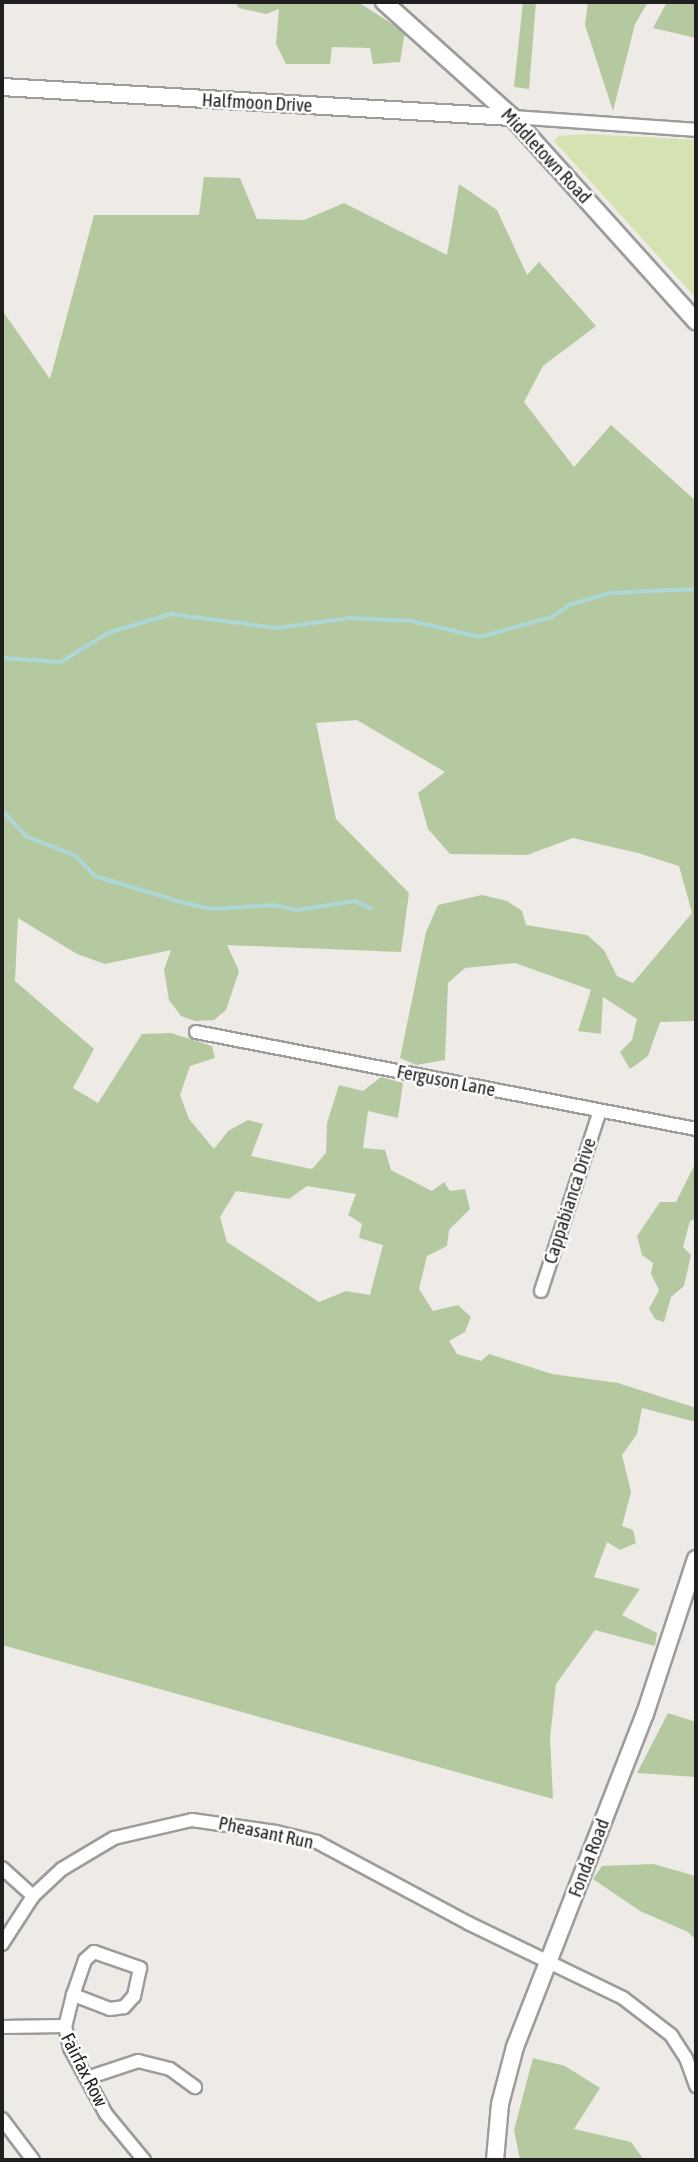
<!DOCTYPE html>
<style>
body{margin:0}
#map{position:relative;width:698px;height:2162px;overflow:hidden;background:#eeeae6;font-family:"Asap Condensed",sans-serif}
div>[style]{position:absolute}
.grass>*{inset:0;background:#d5e2b2}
.forest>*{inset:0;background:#b5c9a0}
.stream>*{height:3.5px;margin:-1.75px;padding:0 1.75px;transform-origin:1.75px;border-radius:1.75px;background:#acd7d6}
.roads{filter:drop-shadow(2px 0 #9c9c9c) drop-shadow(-2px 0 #9c9c9c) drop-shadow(0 2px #9c9c9c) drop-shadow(0 -2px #9c9c9c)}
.minor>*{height:12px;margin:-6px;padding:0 6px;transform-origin:6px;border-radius:6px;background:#fff}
.tertiary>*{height:16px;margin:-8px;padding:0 8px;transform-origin:8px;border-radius:8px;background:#fff}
span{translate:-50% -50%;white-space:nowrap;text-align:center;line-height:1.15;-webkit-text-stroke:5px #fff;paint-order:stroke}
.street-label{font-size:19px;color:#1f1f1f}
.frame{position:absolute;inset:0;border:4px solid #1f1f1f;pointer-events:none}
</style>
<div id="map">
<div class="grass">
<div style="clip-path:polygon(587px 134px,696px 140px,696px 298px,554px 141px,558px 136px)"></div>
</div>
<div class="forest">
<div style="clip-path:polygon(235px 2px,358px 2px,405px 32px,400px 62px,373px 64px,370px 48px,332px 47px,330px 64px,286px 64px,276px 44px,279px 9px,266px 14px,239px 8px)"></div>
<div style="clip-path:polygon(523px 2px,536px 2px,529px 89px,514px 87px)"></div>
<div style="clip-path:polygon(588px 2px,648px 2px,635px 24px,613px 111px,585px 25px)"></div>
<div style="clip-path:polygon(667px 2px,696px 2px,696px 38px,653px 28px)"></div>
<div style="clip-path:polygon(evenodd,204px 177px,240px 178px,257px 219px,304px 220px,344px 203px,447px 255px,459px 184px,497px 210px,527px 275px,539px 262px,596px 326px,543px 366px,524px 402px,574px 467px,611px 425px,696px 501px,696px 1021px,660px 1022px,648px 1056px,630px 1069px,620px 1052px,632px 1040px,637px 1019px,603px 997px,601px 1034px,578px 1031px,591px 990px,515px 963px,465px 968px,448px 983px,445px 1060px,416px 1065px,400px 1058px,426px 932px,438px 905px,482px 895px,507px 901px,522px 911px,526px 925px,587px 935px,604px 950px,617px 976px,633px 983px,692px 913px,679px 866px,638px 853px,573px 838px,527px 855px,450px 854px,428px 829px,418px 793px,445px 772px,357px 720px,316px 723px,336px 819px,409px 893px,401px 952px,227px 945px,239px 971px,226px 1010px,214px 1020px,195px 1021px,181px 1016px,169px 1000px,164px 970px,171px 950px,105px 964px,77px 954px,18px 918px,15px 981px,94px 1049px,73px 1088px,98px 1103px,142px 1034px,171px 1033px,212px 1046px,215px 1058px,190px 1066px,180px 1095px,189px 1119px,214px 1149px,228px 1131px,248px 1120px,263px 1124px,251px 1156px,312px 1169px,326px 1153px,327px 1123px,339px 1085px,363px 1091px,381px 1077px,403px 1083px,398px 1118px,368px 1111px,363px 1148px,385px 1150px,391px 1170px,432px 1191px,444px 1182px,450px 1191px,465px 1189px,470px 1209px,449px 1230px,447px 1246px,427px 1256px,419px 1289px,433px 1311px,458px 1305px,471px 1317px,465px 1332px,449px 1341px,457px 1354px,481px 1361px,489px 1354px,552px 1374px,618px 1383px,696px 1408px,696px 1422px,642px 1408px,637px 1434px,622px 1455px,631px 1492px,622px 1526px,633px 1530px,636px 1543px,620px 1550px,607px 1542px,594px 1577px,640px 1589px,622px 1615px,657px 1633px,655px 1646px,595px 1630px,556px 1684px,550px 1738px,553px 1799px,2px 1645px,2px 310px,50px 379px,94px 215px,199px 215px,204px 177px,307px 1186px,356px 1194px,348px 1215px,362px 1224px,359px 1238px,383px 1245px,370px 1295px,346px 1291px,319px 1302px,227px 1242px,220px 1217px,236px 1191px,289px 1199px,307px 1186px)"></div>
<div style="clip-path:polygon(696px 1162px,696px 1219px,690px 1221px,683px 1247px,691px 1255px,684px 1286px,671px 1297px,664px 1322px,655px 1319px,649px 1309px,659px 1290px,651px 1274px,653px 1263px,642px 1255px,637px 1236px,660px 1202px,676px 1202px)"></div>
<div style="clip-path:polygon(668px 1713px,696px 1722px,696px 1777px,637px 1773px)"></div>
<div style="clip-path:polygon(653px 1864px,696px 1876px,696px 1940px,688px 1932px,640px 1911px,593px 1879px,602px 1866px)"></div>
<div style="clip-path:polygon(533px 2058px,565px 2066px,600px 2088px,574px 2129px,631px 2142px,644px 2160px,520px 2160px,514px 2130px)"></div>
</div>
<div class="stream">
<div style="left:2px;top:658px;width:59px;rotate:3.9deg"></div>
<div style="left:61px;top:662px;width:55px;rotate:-31.7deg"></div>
<div style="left:108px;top:633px;width:66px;rotate:-16.8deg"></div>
<div style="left:171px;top:614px;width:107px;rotate:7.5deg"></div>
<div style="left:277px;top:628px;width:74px;rotate:-7.8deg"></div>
<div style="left:350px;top:618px;width:62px;rotate:2.8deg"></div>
<div style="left:412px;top:621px;width:70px;rotate:13.2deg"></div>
<div style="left:480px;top:637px;width:75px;rotate:-15.5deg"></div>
<div style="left:552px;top:617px;width:21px;rotate:-35deg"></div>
<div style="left:569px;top:605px;width:43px;rotate:-16.3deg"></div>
<div style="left:610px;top:593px;width:86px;rotate:-2.7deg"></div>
<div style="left:2px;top:810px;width:35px;rotate:47deg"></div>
<div style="left:26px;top:836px;width:54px;rotate:21.8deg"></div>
<div style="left:76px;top:856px;width:28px;rotate:46deg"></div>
<div style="left:95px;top:876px;width:90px;rotate:16.8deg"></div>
<div style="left:181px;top:902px;width:32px;rotate:13deg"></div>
<div style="left:212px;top:909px;width:62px;rotate:-3.7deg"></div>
<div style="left:274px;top:905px;width:24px;rotate:12deg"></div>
<div style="left:297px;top:910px;width:60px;rotate:-8.7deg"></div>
<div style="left:356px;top:901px;width:17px;rotate:25deg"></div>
</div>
<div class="roads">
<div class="minor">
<div style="left:512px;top:117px;width:184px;rotate:4deg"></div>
<div style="left:196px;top:1032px;width:509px;rotate:10.98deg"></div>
<div style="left:541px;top:1291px;width:189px;rotate:-71.9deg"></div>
<div style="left:2px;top:1868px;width:42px;rotate:42.1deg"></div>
<div style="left:2px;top:1944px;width:57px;rotate:-57.1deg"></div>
<div style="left:33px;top:1896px;width:40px;rotate:-43deg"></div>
<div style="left:62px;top:1869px;width:61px;rotate:-30.8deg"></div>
<div style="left:114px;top:1838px;width:80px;rotate:-13deg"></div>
<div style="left:192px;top:1820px;width:85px;rotate:8.1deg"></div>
<div style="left:276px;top:1832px;width:42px;rotate:13.7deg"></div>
<div style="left:317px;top:1842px;width:171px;rotate:28.2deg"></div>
<div style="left:468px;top:1923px;width:172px;rotate:25.8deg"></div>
<div style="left:623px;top:1998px;width:61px;rotate:37.6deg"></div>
<div style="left:671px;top:2035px;width:27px;rotate:57deg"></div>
<div style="left:686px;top:2058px;width:30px;rotate:70deg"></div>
<div style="left:94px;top:1952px;width:49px;rotate:19.2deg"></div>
<div style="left:140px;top:1968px;width:29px;rotate:102deg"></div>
<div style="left:134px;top:1996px;width:15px;rotate:132deg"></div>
<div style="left:124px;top:2007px;width:14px;rotate:172deg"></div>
<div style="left:110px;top:2009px;width:40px;rotate:-159deg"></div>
<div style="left:73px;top:1995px;width:37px;rotate:-71deg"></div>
<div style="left:85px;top:1960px;width:12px;rotate:-42deg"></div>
<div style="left:73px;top:1995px;width:32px;rotate:104deg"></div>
<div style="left:65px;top:2026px;width:23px;rotate:77deg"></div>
<div style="left:70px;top:2048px;width:75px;rotate:61.4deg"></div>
<div style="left:106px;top:2114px;width:60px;rotate:50.4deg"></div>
<div style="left:2px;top:2027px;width:63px;rotate:-0.9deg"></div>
<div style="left:87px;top:2078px;width:54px;rotate:-18.4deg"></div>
<div style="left:138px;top:2061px;width:33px;rotate:14deg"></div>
<div style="left:170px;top:2069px;width:31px;rotate:36deg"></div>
<div style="left:2px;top:2119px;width:51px;rotate:52.9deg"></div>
</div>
<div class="tertiary">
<div style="left:384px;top:2px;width:172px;rotate:41.9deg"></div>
<div style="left:512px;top:117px;width:275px;rotate:48deg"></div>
<div style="left:2px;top:87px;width:511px;rotate:3.37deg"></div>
<div style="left:495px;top:2160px;width:56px;rotate:-84.9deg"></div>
<div style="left:500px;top:2104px;width:59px;rotate:-75.3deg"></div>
<div style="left:515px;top:2047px;width:357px;rotate:-68.7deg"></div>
<div style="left:645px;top:1714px;width:163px;rotate:-71.8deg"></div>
</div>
</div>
<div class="street-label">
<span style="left:257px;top:103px;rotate:3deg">Halfmoon Drive</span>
<span style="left:546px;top:156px;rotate:47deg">Middletown Road</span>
<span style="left:446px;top:1081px;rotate:11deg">Ferguson Lane</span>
<span style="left:570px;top:1201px;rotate:-72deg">Cappabianca Drive</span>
<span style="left:266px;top:1833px;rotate:12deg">Pheasant Run</span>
<span style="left:589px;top:1858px;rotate:-69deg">Fonda Road</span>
<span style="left:84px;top:2070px;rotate:63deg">Fairfax Row</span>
</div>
<div class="frame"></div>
</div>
